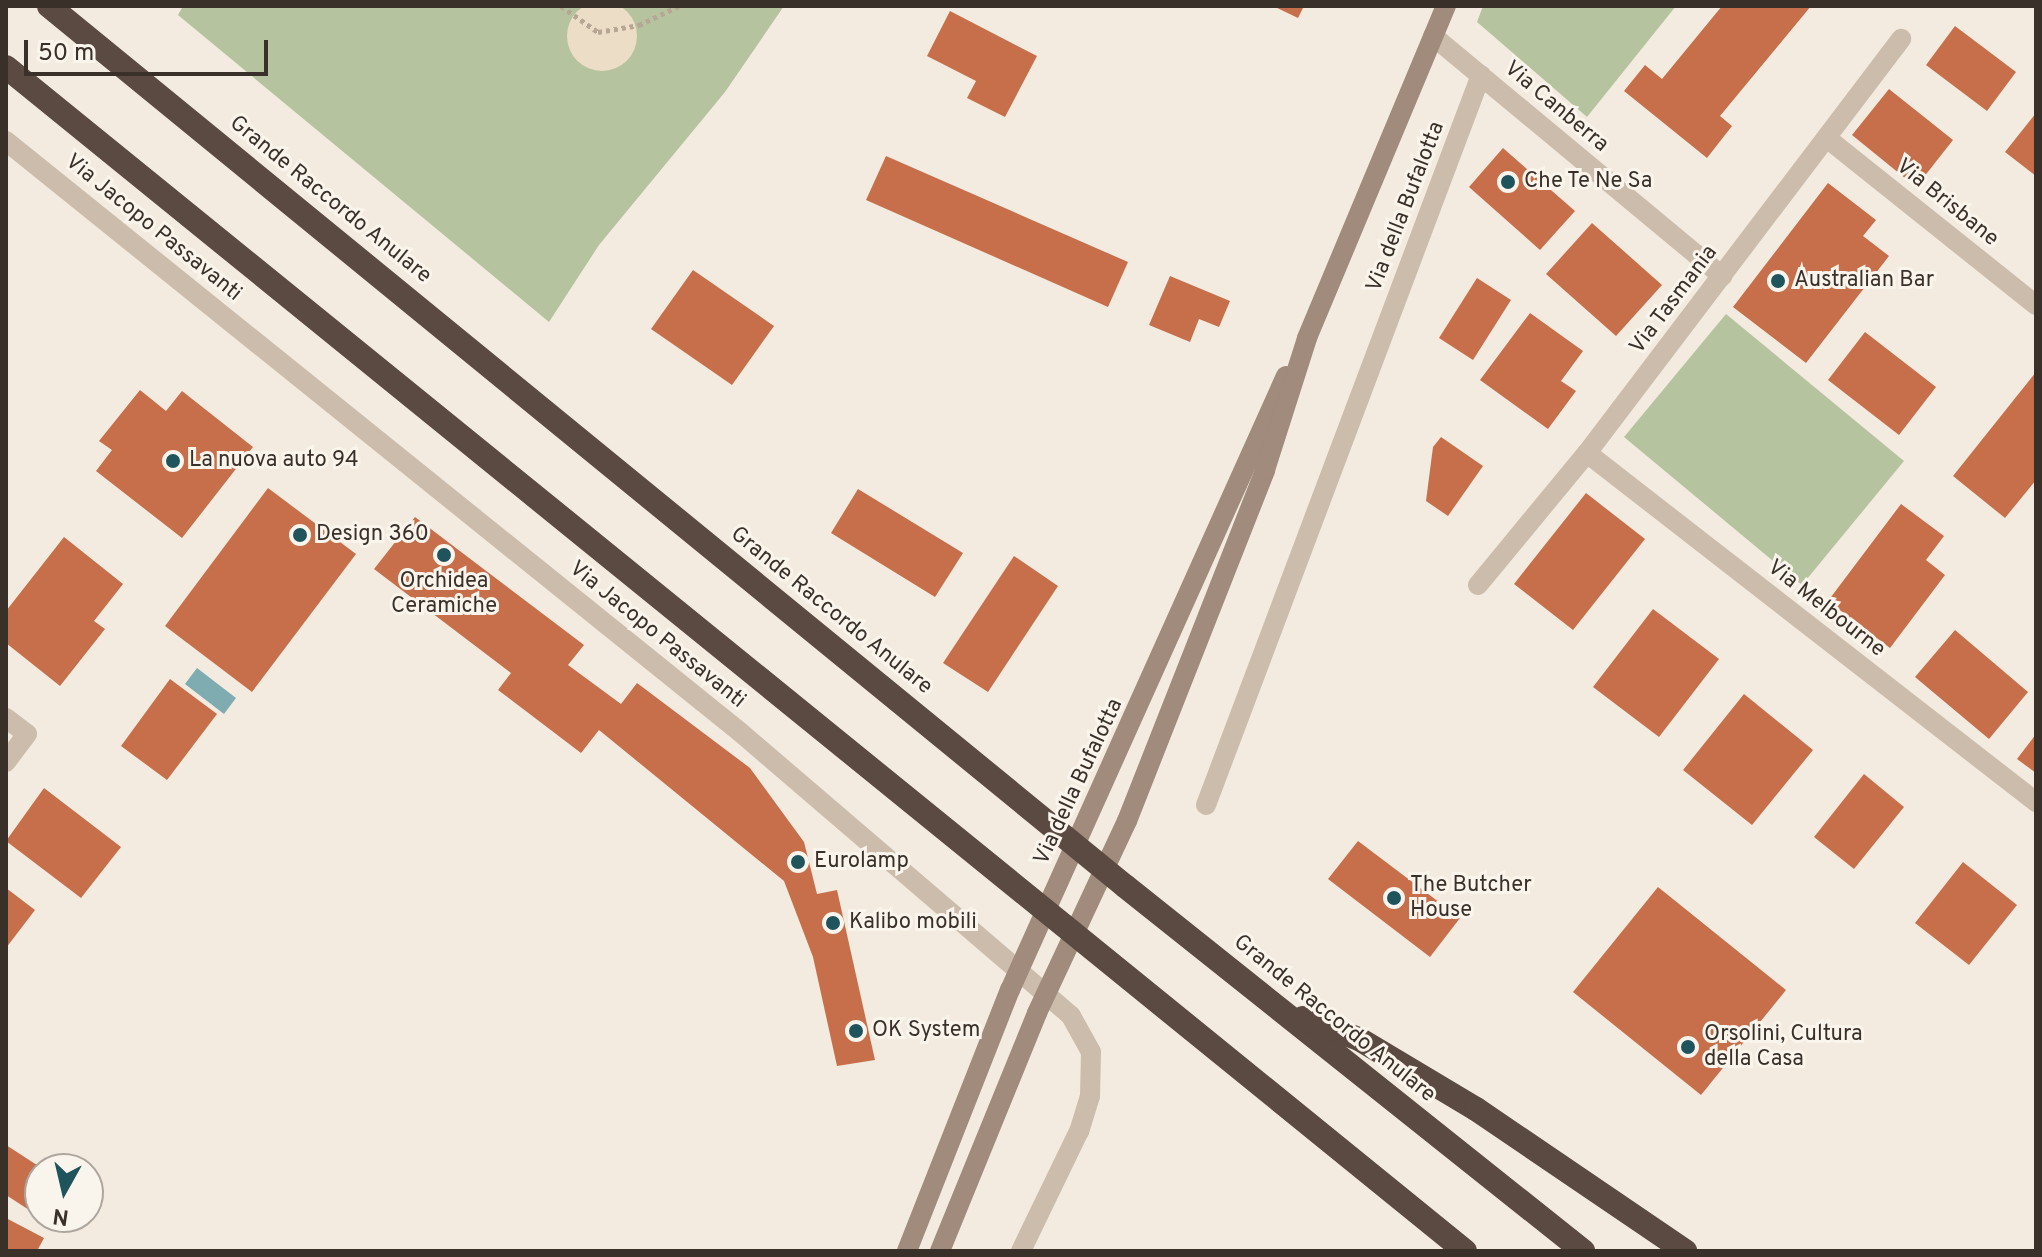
<!DOCTYPE html>
<style>
body{margin:0}
#map{position:relative;width:2042px;height:1257px;overflow:hidden;background:#f3ebdf;font-family:Overpass,sans-serif}
div>[style]{position:absolute}
.green>*{inset:0;background:#b5c39f}
.plaza>*{inset:0;background:#ebddc6}
.round{border-radius:50%}
.water>*{inset:0;background:#7eacb1}
.building>*{inset:0;background:#c76f4a}
.path>*{height:5px;margin-top:-2.5px;transform-origin:0;background:repeating-linear-gradient(90deg,#b8a695 0 4px,transparent 0 8px)}
.street>*{height:20px;margin:-10px;padding:0 10px;transform-origin:10px;border-radius:10px;background:#ccbcab}
.secondary>*{height:20px;margin:-10px;padding:0 10px;transform-origin:10px;border-radius:10px;background:#a08b7c}
.highway>*{height:24px;margin:-12px;padding:0 12px;transform-origin:12px;border-radius:12px;background:#5a4a41}
.dots>*{width:22px;height:22px;translate:-50% -50%;box-sizing:border-box;border:4px solid #faf5ec;border-radius:50%}
span{translate:-50% -50%;white-space:nowrap;text-align:center;line-height:1.15;-webkit-text-stroke:6px #faf5ec;paint-order:stroke}
.street-label{font-size:22px;color:#3a302a}
.poi-label{font-size:22px;color:#3a302a}
.left{translate:0 -50%;text-align:left}
.frame{position:absolute;inset:0;border:8px solid #3a302a;pointer-events:none}
.north{position:absolute;left:24px;top:1153px;width:80px;height:80px;box-sizing:border-box;background:#faf5ec;border:2px solid #ada69e;border-radius:50%;rotate:188deg;font-size:22px;font-weight:700;line-height:32px;text-align:center;color:#3a302a}
.north::after{content:'';display:block;margin:auto;width:28px;height:36px;background:#1f545c;clip-path:polygon(50% 0,100% 100%,50% 72%,0 100%)}
.scale{position:absolute;left:24px;top:40px;width:244px;height:36px;box-sizing:border-box;border:4px solid #3a302a;border-top:0;padding-left:10px;font-size:24px;line-height:28px;white-space:nowrap;color:#3a302a;-webkit-text-stroke:6px #faf5ec;paint-order:stroke}
</style>
<div id="map">
<div class="green">
<div style="clip-path:polygon(183px 6px,784px 6px,725px 92px,599px 245px,549px 322px,178px 15px)"></div>
<div style="clip-path:polygon(1483px 6px,1676px 6px,1587px 117px,1477px 22px)"></div>
<div style="clip-path:polygon(1726px 314px,1904px 461px,1802px 585px,1624px 437px)"></div>
</div>
<div class="plaza">
<div class="round" style="left:567px;top:1px;width:70px;height:70px"></div>
</div>
<div class="water">
<div style="clip-path:polygon(197px 668px,236px 698px,224px 714px,185px 684px)"></div>
</div>
<div class="building">
<div style="clip-path:polygon(1273px 6px,1304px 6px,1298px 18px)"></div>
<div style="clip-path:polygon(1722px 6px,1811px 6px,1720px 116px,1732px 126px,1707px 158px,1624px 91px,1645px 65px,1662px 79px)"></div>
<div style="clip-path:polygon(950px 11px,1037px 56px,1005px 117px,967px 98px,976px 81px,927px 56px)"></div>
<div style="clip-path:polygon(1955px 26px,2016px 72px,1987px 111px,1926px 65px)"></div>
<div style="clip-path:polygon(1889px 89px,1953px 140px,1916px 187px,1852px 135px)"></div>
<div style="clip-path:polygon(2036px 113px,2036px 176px,2005px 152px)"></div>
<div style="clip-path:polygon(1503px 148px,1575px 211px,1540px 250px,1469px 187px)"></div>
<div style="clip-path:polygon(886px 156px,1128px 262px,1108px 307px,866px 200px)"></div>
<div style="clip-path:polygon(1828px 183px,1876px 220px,1863px 236px,1889px 256px,1806px 363px,1733px 307px)"></div>
<div style="clip-path:polygon(1592px 223px,1662px 285px,1616px 336px,1546px 274px)"></div>
<div style="clip-path:polygon(693px 270px,774px 326px,732px 385px,651px 329px)"></div>
<div style="clip-path:polygon(1170px 276px,1230px 301px,1219px 327px,1199px 319px,1190px 342px,1149px 325px)"></div>
<div style="clip-path:polygon(1477px 278px,1511px 300px,1473px 360px,1439px 338px)"></div>
<div style="clip-path:polygon(1530px 313px,1583px 351px,1561px 381px,1576px 391px,1548px 429px,1480px 380px)"></div>
<div style="clip-path:polygon(1865px 332px,1936px 387px,1899px 435px,1828px 380px)"></div>
<div style="clip-path:polygon(2036px 372px,2036px 480px,2005px 518px,1953px 476px)"></div>
<div style="clip-path:polygon(140px 390px,166px 411px,182px 391px,253px 447px,182px 538px,96px 471px,112px 450px,99px 441px)"></div>
<div style="clip-path:polygon(1441px 437px,1483px 466px,1448px 516px,1426px 501px,1433px 447px)"></div>
<div style="clip-path:polygon(268px 488px,356px 554px,252px 692px,165px 626px)"></div>
<div style="clip-path:polygon(858px 489px,963px 553px,935px 597px,831px 533px)"></div>
<div style="clip-path:polygon(1586px 493px,1645px 539px,1573px 630px,1514px 584px)"></div>
<div style="clip-path:polygon(1901px 504px,1944px 536px,1926px 560px,1945px 575px,1890px 648px,1828px 601px)"></div>
<div style="clip-path:polygon(415px 517px,584px 645px,568px 665px,621px 704px,637px 683px,750px 768px,804px 842px,817px 894px,837px 890px,875px 1060px,837px 1066px,813px 957px,784px 881px,599px 730px,581px 753px,498px 690px,511px 673px,374px 569px)"></div>
<div style="clip-path:polygon(64px 537px,123px 584px,94px 621px,105px 629px,60px 686px,6px 643px,6px 611px)"></div>
<div style="clip-path:polygon(1014px 556px,1058px 586px,988px 692px,943px 663px)"></div>
<div style="clip-path:polygon(1653px 609px,1719px 659px,1659px 737px,1593px 687px)"></div>
<div style="clip-path:polygon(1955px 630px,2028px 692px,1989px 739px,1915px 677px)"></div>
<div style="clip-path:polygon(170px 679px,217px 714px,167px 780px,121px 746px)"></div>
<div style="clip-path:polygon(1744px 694px,1813px 750px,1752px 825px,1683px 770px)"></div>
<div style="clip-path:polygon(2036px 734px,2036px 773px,2017px 759px)"></div>
<div style="clip-path:polygon(1864px 774px,1904px 807px,1854px 869px,1814px 837px)"></div>
<div style="clip-path:polygon(44px 788px,121px 847px,81px 898px,6px 841px)"></div>
<div style="clip-path:polygon(1358px 841px,1460px 918px,1430px 957px,1328px 879px)"></div>
<div style="clip-path:polygon(1963px 862px,2017px 905px,1969px 965px,1915px 923px)"></div>
<div style="clip-path:polygon(1658px 887px,1786px 990px,1701px 1095px,1573px 992px)"></div>
<div style="clip-path:polygon(6px 888px,35px 910px,6px 948px)"></div>
<div style="clip-path:polygon(6px 1145px,40px 1167px,40px 1217px,6px 1195px)"></div>
<div style="clip-path:polygon(6px 1218px,44px 1238px,37px 1251px,6px 1251px)"></div>
</div>
<div class="path">
<div style="left:561px;top:6px;width:45px;rotate:35.1deg"></div>
<div style="left:598px;top:32px;width:42px;rotate:-9.7deg"></div>
<div style="left:639px;top:25px;width:44px;rotate:-25.4deg"></div>
</div>
<div class="street">
<div style="left:1433px;top:36px;width:376px;rotate:39.7deg"></div>
<div style="left:1828px;top:139px;width:266px;rotate:38.6deg"></div>
<div style="left:6px;top:141px;width:942px;rotate:38.84deg"></div>
<div style="left:740px;top:732px;width:436px;rotate:40.6deg"></div>
<div style="left:1071px;top:1016px;width:41px;rotate:60.9deg"></div>
<div style="left:1091px;top:1052px;width:44px;rotate:91.3deg"></div>
<div style="left:1090px;top:1096px;width:37px;rotate:107deg"></div>
<div style="left:1079px;top:1131px;width:133px;rotate:115.8deg"></div>
<div style="left:1587px;top:453px;width:569px;rotate:37.86deg"></div>
<div style="left:1478px;top:585px;width:171px;rotate:-50.5deg"></div>
<div style="left:1587px;top:453px;width:520px;rotate:-52.82deg"></div>
<div style="left:6px;top:718px;width:26px;rotate:37deg"></div>
<div style="left:27px;top:734px;width:35px;rotate:127deg"></div>
<div style="left:1206px;top:805px;width:780px;rotate:-69.36deg"></div>
</div>
<div class="secondary">
<div style="left:907px;top:1251px;width:281px;rotate:-68.5deg"></div>
<div style="left:1010px;top:990px;width:673px;rotate:-65.8deg"></div>
<div style="left:940px;top:1251px;width:257px;rotate:-67.8deg"></div>
<div style="left:1037px;top:1013px;width:212px;rotate:-64.9deg"></div>
<div style="left:1127px;top:821px;width:377px;rotate:-68.5deg"></div>
<div style="left:1265px;top:470px;width:139px;rotate:-72.3deg"></div>
<div style="left:1307px;top:338px;width:360px;rotate:-67.3deg"></div>
</div>
<div class="highway">
<div style="left:49px;top:6px;width:1390px;rotate:39.28deg"></div>
<div style="left:1125px;top:886px;width:586px;rotate:38.55deg"></div>
<div style="left:6px;top:67px;width:1879px;rotate:39.06deg"></div>
<div style="left:1303px;top:1018px;width:60px;rotate:20.6deg"></div>
<div style="left:1359px;top:1039px;width:136px;rotate:30.9deg"></div>
<div style="left:1476px;top:1109px;width:253px;rotate:34.2deg"></div>
</div>
<div class="dots">
<div style="left:1508px;top:182px;background:#1f545c"></div>
<div style="left:1778px;top:281px;background:#1f545c"></div>
<div style="left:173px;top:461px;background:#1f545c"></div>
<div style="left:300px;top:535px;background:#1f545c"></div>
<div style="left:444px;top:555px;background:#1f545c"></div>
<div style="left:798px;top:862px;background:#1f545c"></div>
<div style="left:1394px;top:898px;background:#1f545c"></div>
<div style="left:833px;top:923px;background:#1f545c"></div>
<div style="left:856px;top:1031px;background:#1f545c"></div>
<div style="left:1688px;top:1047px;background:#1f545c"></div>
</div>
<div class="street-label">
<span style="left:1556px;top:107px;rotate:40deg">Via Canberra</span>
<span style="left:330px;top:200px;rotate:39deg">Grande Raccordo Anulare</span>
<span style="left:1947px;top:203px;rotate:39deg">Via Brisbane</span>
<span style="left:1406px;top:207px;rotate:-69deg">Via della Bufalotta</span>
<span style="left:153px;top:228px;rotate:39deg">Via Jacopo Passavanti</span>
<span style="left:1674px;top:300px;rotate:-53deg">Via Tasmania</span>
<span style="left:1826px;top:609px;rotate:38deg">Via Melbourne</span>
<span style="left:831px;top:611px;rotate:39deg">Grande Raccordo Anulare</span>
<span style="left:657px;top:635px;rotate:39deg">Via Jacopo Passavanti</span>
<span style="left:1079px;top:782px;rotate:-65deg">Via della Bufalotta</span>
<span style="left:1334px;top:1019px;rotate:39deg">Grande Raccordo Anulare</span>
</div>
<div class="poi-label">
<span class="left" style="left:1524px;top:182px">Che Te Ne Sa</span>
<span class="left" style="left:1794px;top:281px">Australian Bar</span>
<span class="left" style="left:189px;top:461px">La nuova auto 94</span>
<span class="left" style="left:316px;top:535px">Design 360</span>
<span style="left:444px;top:594px">Orchidea<br>Ceramiche</span>
<span class="left" style="left:814px;top:862px">Eurolamp</span>
<span class="left" style="left:1410px;top:898px">The Butcher<br>House</span>
<span class="left" style="left:849px;top:923px">Kalibo mobili</span>
<span class="left" style="left:872px;top:1031px">OK System</span>
<span class="left" style="left:1704px;top:1047px">Orsolini, Cultura<br>della Casa</span>
</div>
<div class="frame"></div>
<div class="north">N</div>
<div class="scale">50 m</div>
</div>
